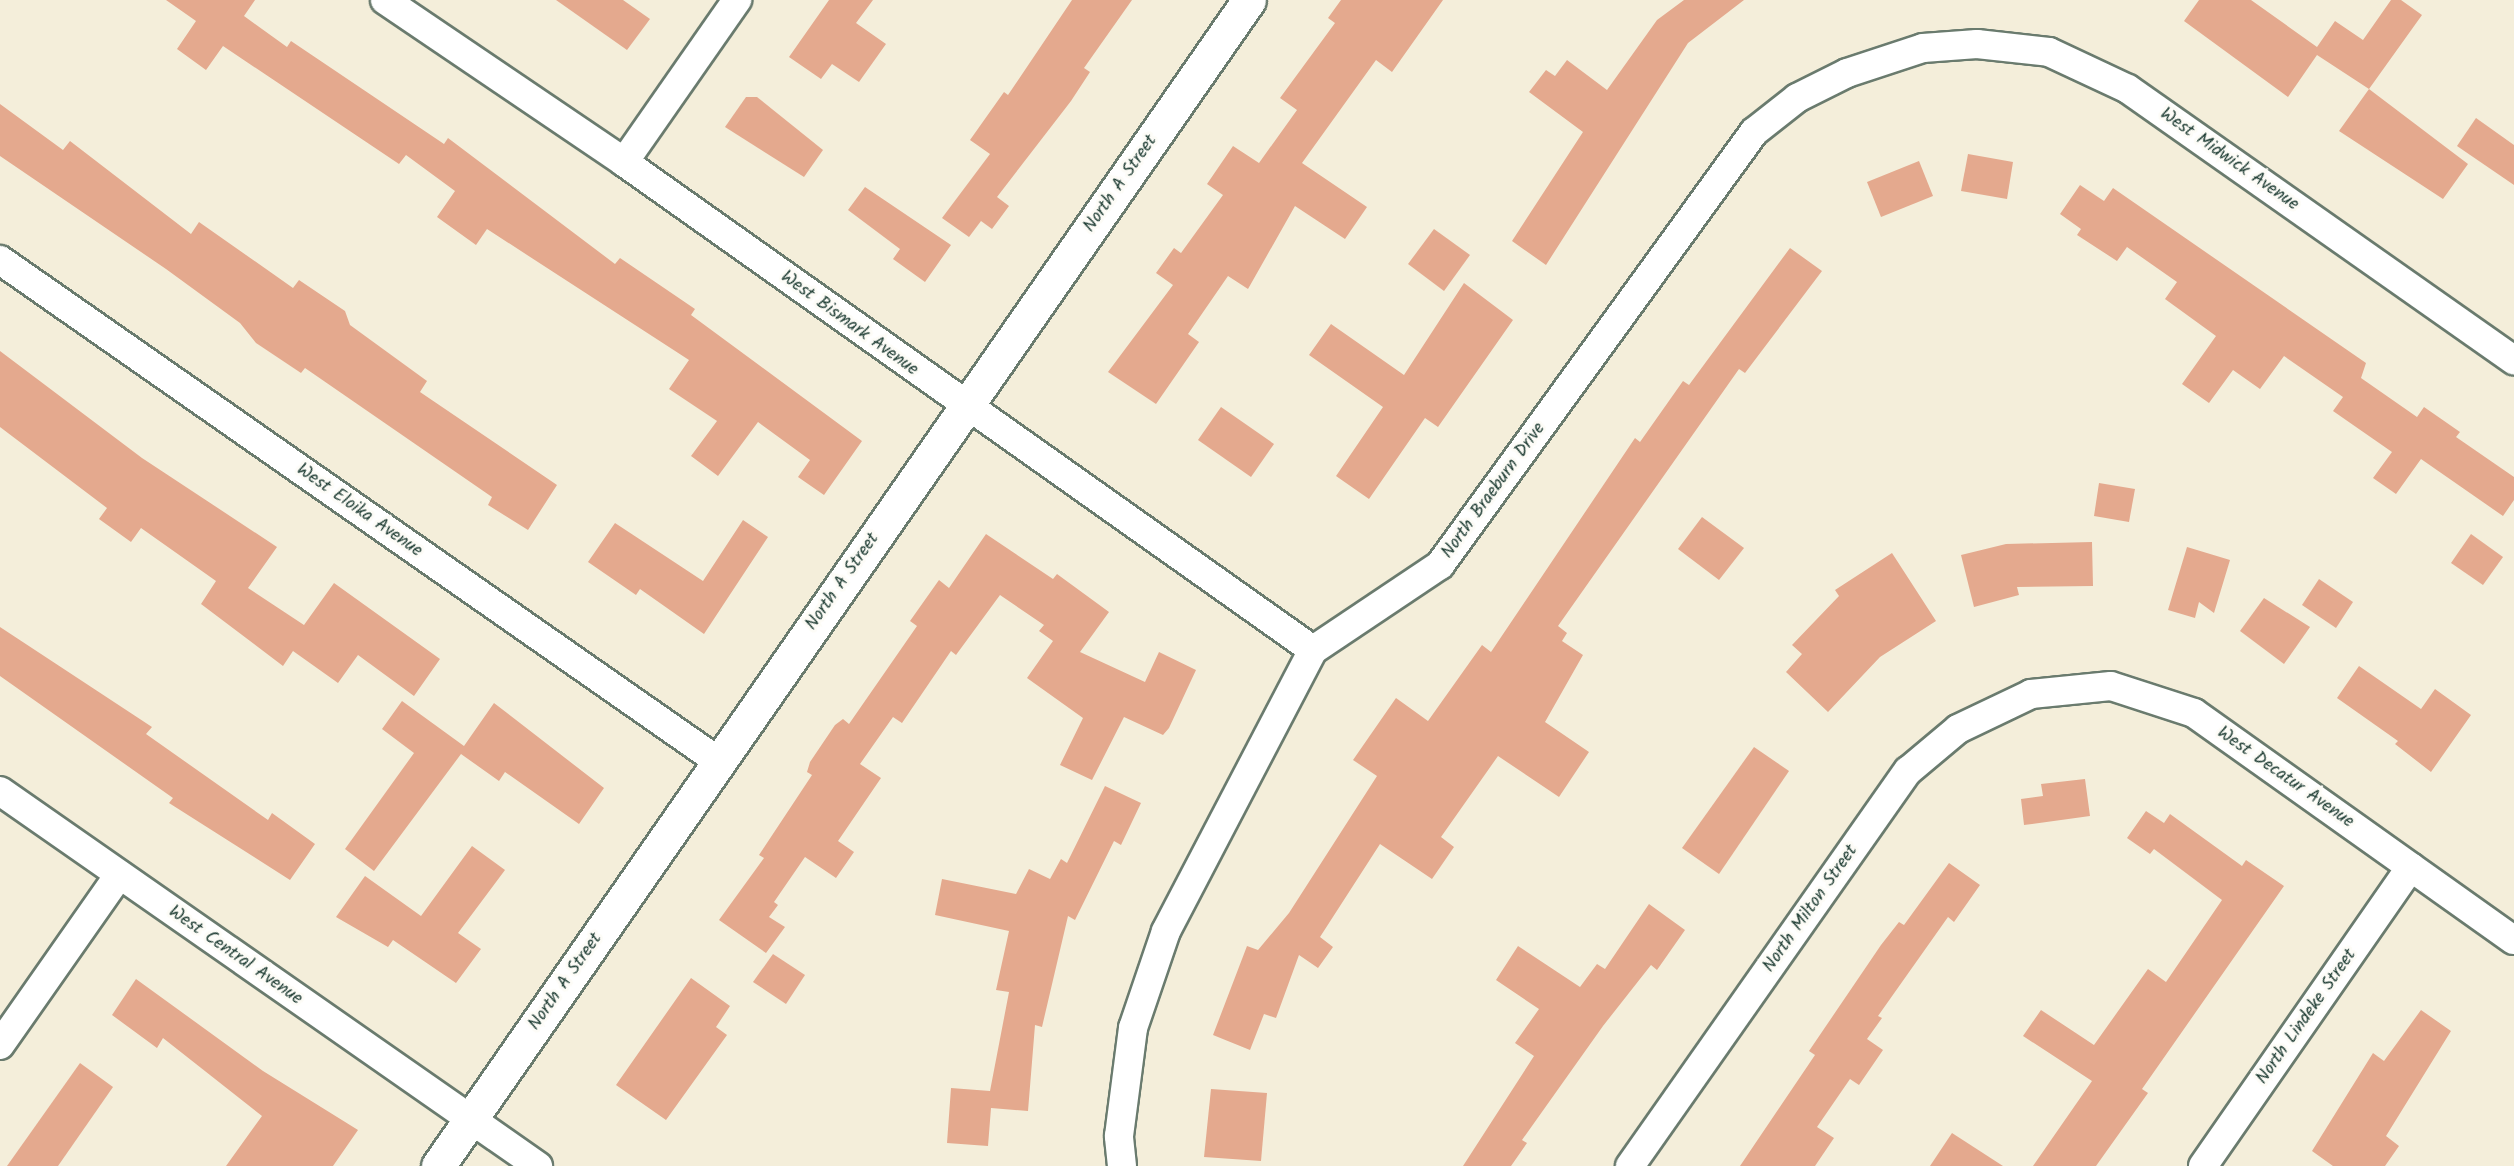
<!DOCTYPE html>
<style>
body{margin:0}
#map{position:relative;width:2514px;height:1166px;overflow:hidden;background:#f4eeda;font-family:Kalam,sans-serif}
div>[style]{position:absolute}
.building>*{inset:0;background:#e4a98e}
.roads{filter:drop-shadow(2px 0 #6a7b6e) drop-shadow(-2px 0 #6a7b6e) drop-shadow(0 2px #6a7b6e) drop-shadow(0 -2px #6a7b6e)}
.minor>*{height:28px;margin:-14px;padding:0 14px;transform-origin:14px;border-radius:14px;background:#fff}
.tertiary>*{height:33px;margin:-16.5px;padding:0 16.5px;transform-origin:16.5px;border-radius:16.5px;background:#fff}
span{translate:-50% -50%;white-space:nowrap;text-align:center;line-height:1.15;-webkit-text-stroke:6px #fdfcf7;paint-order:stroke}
.street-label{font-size:18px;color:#1f3d34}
</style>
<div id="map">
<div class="building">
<div style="clip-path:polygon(166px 0,255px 0,244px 16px,287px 47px,291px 41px,444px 144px,448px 138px,615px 264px,620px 258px,695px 309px,691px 315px,862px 441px,824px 495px,798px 477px,810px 460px,758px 422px,718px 476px,691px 456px,717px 421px,669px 389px,689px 360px,487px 229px,476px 245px,437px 217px,455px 191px,406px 155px,399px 164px,223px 46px,206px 70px,177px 49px,196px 21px)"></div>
<div style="clip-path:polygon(556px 0,623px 0,650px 19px,627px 50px)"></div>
<div style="clip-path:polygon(829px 0,873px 0,856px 23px,886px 44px,859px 82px,832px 64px,821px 79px,789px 57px)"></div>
<div style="clip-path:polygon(1072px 0,1132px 0,1084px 68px,1090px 72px,1071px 101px,997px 197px,1009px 206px,992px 229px,981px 221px,969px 237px,942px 218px,990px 154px,970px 140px,1004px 92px,1008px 95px)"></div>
<div style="clip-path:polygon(1341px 0,1443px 0,1392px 72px,1376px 60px,1302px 163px,1367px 207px,1345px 239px,1295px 206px,1248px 289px,1228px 276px,1188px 334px,1199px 342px,1156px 404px,1108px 372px,1173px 285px,1156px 273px,1174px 248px,1181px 253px,1223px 195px,1207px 184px,1233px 146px,1259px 163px,1297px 110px,1280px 98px,1335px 23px,1328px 18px)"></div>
<div style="clip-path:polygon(1684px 0,1744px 0,1688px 43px,1546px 265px,1512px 241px,1583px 132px,1529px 92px,1546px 70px,1555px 76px,1567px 60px,1607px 90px,1657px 20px)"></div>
<div style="clip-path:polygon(2199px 0,2251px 0,2317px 47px,2335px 21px,2363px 40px,2391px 0,2401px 0,2422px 15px,2369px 89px,2468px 164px,2443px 199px,2339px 131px,2369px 89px,2317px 55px,2288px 97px,2184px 21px)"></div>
<div style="clip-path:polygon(746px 97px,757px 97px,823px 150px,804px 177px,725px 127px)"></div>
<div style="clip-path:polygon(0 104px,63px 150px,70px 141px,191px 234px,199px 222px,293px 288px,299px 280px,345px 311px,350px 325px,427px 381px,420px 392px,557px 485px,528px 530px,488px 505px,492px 497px,305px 368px,301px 373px,256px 343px,240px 323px,166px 269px,0 156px)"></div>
<div style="clip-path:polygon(2476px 118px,2514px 145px,2514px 185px,2457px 146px)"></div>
<div style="clip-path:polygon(1968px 154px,2013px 162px,2007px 199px,1961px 191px)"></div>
<div style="clip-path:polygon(1919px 161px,1933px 196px,1881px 217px,1867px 182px)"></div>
<div style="clip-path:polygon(2080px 185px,2104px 201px,2113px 188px,2366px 363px,2361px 378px,2417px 417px,2424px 407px,2460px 432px,2456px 437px,2514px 477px,2514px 500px,2503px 516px,2421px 459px,2396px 494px,2373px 478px,2392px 452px,2333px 411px,2343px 397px,2284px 356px,2260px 389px,2233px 370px,2209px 403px,2182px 384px,2216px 336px,2165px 299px,2177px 282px,2127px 247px,2117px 261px,2077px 235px,2081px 229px,2060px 214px)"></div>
<div style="clip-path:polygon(865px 187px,951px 245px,925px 282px,893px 259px,900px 249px,848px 210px)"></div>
<div style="clip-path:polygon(1434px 229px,1470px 255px,1444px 291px,1408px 264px)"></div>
<div style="clip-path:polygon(1790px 248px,1822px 271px,1745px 373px,1739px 369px,1558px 626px,1567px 633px,1562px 641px,1583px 655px,1545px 722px,1589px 752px,1559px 797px,1498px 756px,1441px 837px,1454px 847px,1432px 879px,1380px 844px,1320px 937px,1333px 947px,1318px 968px,1299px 955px,1276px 1018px,1264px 1014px,1250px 1050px,1213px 1035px,1247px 946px,1258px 950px,1289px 913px,1377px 776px,1353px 760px,1396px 698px,1428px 721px,1482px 645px,1491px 652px,1635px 438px,1640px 442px,1683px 381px,1689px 385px)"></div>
<div style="clip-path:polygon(1464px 283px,1513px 320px,1438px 427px,1425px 418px,1369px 499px,1336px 476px,1383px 407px,1309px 355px,1331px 324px,1404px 375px)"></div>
<div style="clip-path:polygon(0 351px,142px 458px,277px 547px,248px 588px,304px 625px,334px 583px,440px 659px,414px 696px,358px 655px,338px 683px,293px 651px,283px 666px,201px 604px,216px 581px,141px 528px,131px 542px,99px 519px,107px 508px,0 427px)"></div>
<div style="clip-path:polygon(1221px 407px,1274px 444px,1251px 477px,1198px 440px)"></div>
<div style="clip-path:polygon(2099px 483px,2135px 489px,2129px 522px,2094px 516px)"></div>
<div style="clip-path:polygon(1702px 517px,1744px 548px,1719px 580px,1678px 549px)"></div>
<div style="clip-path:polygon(743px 520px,768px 537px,704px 634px,640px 589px,636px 595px,588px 562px,615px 523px,703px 581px)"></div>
<div style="clip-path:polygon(986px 534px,1053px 579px,1057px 574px,1109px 612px,1080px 652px,1145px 682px,1159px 652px,1196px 670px,1169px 728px,1163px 735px,1124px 717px,1092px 780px,1060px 765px,1083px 718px,1027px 678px,1053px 641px,1039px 631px,1044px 625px,1000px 595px,956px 655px,951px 651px,902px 723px,893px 717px,860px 764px,881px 778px,838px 841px,854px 852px,836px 878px,805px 857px,774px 902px,778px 905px,769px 917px,785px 927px,766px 953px,719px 920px,764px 858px,759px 855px,812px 775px,807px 772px,810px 762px,835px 725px,843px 719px,849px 724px,917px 626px,910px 621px,939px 580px,949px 588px)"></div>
<div style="clip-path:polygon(2471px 534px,2503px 557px,2483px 585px,2451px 563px)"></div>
<div style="clip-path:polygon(2092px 542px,2093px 586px,2017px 587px,2019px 595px,1974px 607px,1961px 555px,2006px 544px)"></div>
<div style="clip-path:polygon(2187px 547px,2230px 560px,2214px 613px,2199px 602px,2195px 618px,2168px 610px)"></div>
<div style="clip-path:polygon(1892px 553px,1936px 621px,1880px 657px,1828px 712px,1786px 672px,1802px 654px,1792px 645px,1839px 596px,1835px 590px)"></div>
<div style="clip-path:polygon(2319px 579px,2353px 602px,2336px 628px,2302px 605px)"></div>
<div style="clip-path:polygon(2264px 598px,2310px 627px,2284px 664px,2240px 631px)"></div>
<div style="clip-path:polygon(0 627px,152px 727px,146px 734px,268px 820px,272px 813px,315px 844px,290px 880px,169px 803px,173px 798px,0 676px)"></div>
<div style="clip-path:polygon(2359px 666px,2421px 709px,2435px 689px,2471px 715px,2431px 772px,2395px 744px,2398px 741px,2337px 698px)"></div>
<div style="clip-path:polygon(402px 701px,464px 746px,494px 703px,604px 788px,579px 824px,505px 772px,499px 781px,461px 754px,374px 871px,345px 849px,414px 753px,382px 729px)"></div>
<div style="clip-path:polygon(1754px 747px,1789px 771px,1719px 874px,1682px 848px)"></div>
<div style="clip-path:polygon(2085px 779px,2090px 816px,2024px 825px,2021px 799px,2043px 796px,2041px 784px)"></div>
<div style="clip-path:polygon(1105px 786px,1141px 803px,1121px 845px,1114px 841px,1075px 920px,1068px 916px,1042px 1027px,1035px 1025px,1028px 1111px,991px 1108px,988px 1146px,947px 1143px,951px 1088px,990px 1091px,1009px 992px,996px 990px,1009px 931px,935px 915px,942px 879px,1016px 894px,1029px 869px,1050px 879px,1061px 859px,1067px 863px)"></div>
<div style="clip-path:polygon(2146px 811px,2164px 823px,2170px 814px,2242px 866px,2246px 860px,2284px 886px,2142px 1089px,2148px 1093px,2096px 1166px,2033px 1166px,2092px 1081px,2023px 1036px,2041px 1010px,2094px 1045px,2148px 969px,2166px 982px,2222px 900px,2154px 849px,2150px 854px,2127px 838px)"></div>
<div style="clip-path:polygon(472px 846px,505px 870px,458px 933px,481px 949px,456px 983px,393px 940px,388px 947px,336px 917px,365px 876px,421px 916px)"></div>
<div style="clip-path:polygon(1949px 863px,1980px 885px,1954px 922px,1948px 917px,1878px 1016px,1882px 1018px,1867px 1039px,1883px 1050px,1859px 1085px,1850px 1079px,1817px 1127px,1834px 1138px,1815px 1166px,1740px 1166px,1815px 1055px,1809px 1051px,1881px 945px,1899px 922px,1904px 925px)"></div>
<div style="clip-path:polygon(1649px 904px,1685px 930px,1657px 970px,1651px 965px,1603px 1026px,1522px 1140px,1527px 1143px,1511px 1166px,1463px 1166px,1534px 1056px,1515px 1043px,1539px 1009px,1496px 980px,1518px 946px,1580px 987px,1597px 964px,1605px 969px)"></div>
<div style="clip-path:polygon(773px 954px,805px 975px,786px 1004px,753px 982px)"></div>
<div style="clip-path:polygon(691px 978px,730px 1006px,716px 1027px,727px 1035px,666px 1120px,616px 1085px)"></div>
<div style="clip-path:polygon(136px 979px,263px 1071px,358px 1130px,333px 1166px,226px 1166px,262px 1116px,163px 1038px,157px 1048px,112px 1015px)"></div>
<div style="clip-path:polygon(2421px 1010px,2451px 1031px,2386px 1136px,2399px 1146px,2385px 1166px,2333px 1166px,2312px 1151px,2373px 1053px,2384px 1061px)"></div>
<div style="clip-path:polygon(80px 1063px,113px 1087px,58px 1166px,7px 1166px)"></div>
<div style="clip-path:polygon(1211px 1089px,1267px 1093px,1261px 1161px,1204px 1157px)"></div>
<div style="clip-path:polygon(1952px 1133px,2003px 1166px,1930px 1166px)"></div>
</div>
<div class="roads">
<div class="minor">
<div style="left:385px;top:0;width:289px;rotate:34.1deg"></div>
<div style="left:624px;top:162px;width:844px;rotate:35.31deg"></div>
<div style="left:624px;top:162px;width:198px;rotate:-55.1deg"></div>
<div style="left:0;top:260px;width:876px;rotate:34.91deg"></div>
<div style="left:0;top:791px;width:656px;rotate:34.88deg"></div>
<div style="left:0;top:1045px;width:208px;rotate:-55deg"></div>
<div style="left:1122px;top:1166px;width:30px;rotate:-96deg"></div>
<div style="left:1119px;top:1136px;width:109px;rotate:-82.6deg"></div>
<div style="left:1133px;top:1028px;width:102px;rotate:-71.2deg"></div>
<div style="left:1166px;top:931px;width:317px;rotate:-62.4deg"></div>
<div style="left:1313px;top:650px;width:153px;rotate:-33.8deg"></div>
<div style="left:1440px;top:565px;width:535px;rotate:-54.05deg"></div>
<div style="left:1754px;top:132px;width:55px;rotate:-38.3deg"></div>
<div style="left:1797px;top:98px;width:56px;rotate:-26.6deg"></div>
<div style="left:1847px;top:73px;width:80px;rotate:-18.2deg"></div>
<div style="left:1923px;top:48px;width:54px;rotate:-4.2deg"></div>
<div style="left:1977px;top:44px;width:72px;rotate:6.3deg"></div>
<div style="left:2049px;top:52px;width:87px;rotate:25.1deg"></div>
<div style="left:2128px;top:89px;width:472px;rotate:35.1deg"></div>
<div style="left:1630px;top:1166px;width:483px;rotate:-54.9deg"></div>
<div style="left:1908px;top:771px;width:65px;rotate:-40deg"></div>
<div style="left:1958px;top:729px;width:81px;rotate:-25.6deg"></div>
<div style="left:2031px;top:694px;width:80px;rotate:-5.7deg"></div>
<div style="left:2111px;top:686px;width:87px;rotate:18deg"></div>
<div style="left:2194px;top:713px;width:392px;rotate:35.4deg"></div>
<div style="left:2203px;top:1166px;width:364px;rotate:-55.2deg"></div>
</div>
<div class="tertiary">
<div style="left:438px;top:1166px;width:1420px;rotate:-55.18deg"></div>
</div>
</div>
<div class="street-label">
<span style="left:2229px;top:160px;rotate:35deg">West Midwick Avenue</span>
<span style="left:1121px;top:184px;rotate:-55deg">North A Street</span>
<span style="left:849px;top:324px;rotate:36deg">West Bismark Avenue</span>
<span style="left:1494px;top:491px;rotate:-54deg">North Braeburn Drive</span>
<span style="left:359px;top:511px;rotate:35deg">West Eloika Avenue</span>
<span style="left:843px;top:582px;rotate:-55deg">North A Street</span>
<span style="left:2285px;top:778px;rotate:35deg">West Decatur Avenue</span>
<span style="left:1811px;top:909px;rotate:-55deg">North Milton Street</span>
<span style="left:235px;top:956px;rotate:35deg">West Central Avenue</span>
<span style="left:566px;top:982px;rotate:-55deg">North A Street</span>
<span style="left:2307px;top:1017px;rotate:-55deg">North Lindeke Street</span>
</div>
</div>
